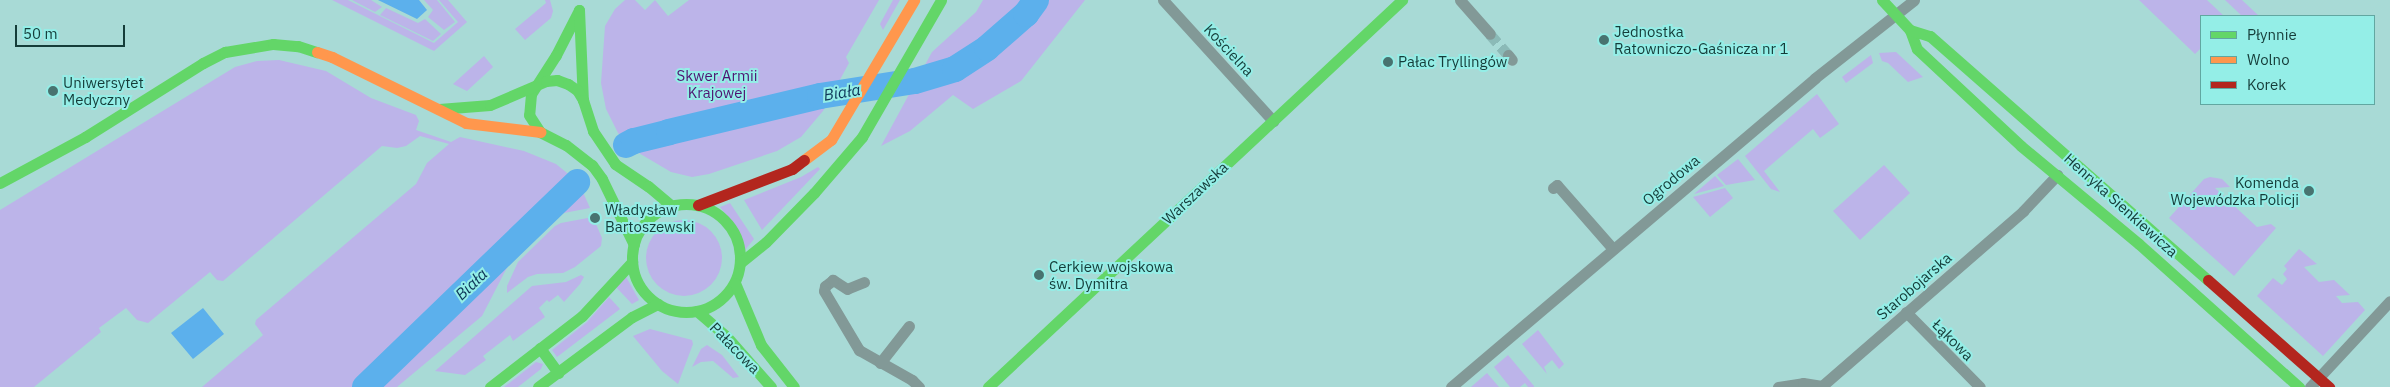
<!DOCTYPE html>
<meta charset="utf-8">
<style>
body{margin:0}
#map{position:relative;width:2390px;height:387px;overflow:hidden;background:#a8dad6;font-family:"IBM Plex Sans",sans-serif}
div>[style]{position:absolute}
.green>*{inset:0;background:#bcb4e9}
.round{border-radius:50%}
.water>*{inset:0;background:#5cb0ec}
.river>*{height:26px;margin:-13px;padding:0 13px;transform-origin:13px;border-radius:13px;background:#5cb0ec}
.street-tunnel>*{height:11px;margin-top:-5.5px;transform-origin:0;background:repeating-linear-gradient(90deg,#8bbab7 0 11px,transparent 0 16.5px)}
.street>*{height:11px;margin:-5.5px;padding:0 5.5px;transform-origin:5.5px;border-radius:5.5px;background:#829997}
.fast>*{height:11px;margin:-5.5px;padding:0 5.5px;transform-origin:5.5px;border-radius:5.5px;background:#63d668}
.fast>.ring{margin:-5.5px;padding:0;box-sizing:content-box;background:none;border:11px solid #63d668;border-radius:50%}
.slow>*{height:11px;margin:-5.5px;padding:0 5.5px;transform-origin:5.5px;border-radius:5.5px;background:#ff974d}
.jam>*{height:11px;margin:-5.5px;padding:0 5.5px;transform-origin:5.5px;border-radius:5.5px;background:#b3261e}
.dots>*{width:14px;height:14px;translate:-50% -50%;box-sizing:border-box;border:2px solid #94eee7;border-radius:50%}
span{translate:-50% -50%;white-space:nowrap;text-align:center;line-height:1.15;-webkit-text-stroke:4px #94eee7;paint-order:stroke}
.poi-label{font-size:15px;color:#153c39}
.left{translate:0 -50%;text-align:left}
.right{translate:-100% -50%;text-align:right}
.street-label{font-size:15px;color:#153c39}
.park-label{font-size:15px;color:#4f1371}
.water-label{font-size:16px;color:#0d3457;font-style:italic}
.legend{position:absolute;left:2200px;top:15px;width:175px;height:90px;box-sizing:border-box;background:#94eee7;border:1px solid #61a7a1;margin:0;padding:6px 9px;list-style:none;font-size:15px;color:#153c39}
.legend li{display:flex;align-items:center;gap:10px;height:25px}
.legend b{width:25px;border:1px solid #61a7a1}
.scale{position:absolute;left:15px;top:25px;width:110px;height:22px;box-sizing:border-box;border:2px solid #153c39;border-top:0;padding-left:6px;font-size:15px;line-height:18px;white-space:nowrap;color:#153c39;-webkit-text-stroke:4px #94eee7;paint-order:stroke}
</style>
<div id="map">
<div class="green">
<div style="clip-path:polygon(332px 0,348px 0,434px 43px,458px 22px,439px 0,448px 0,467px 22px,434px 51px)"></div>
<div style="clip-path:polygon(352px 0,371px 0,382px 7px,375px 12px)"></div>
<div style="clip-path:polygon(424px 0,437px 0,455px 22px,444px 30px,428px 17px,433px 10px)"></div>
<div style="clip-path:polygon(545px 0,550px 0,553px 11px,551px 18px,525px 40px,515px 29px,546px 3px)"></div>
<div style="clip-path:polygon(625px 0,635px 0,645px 10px,655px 0,668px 16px,689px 0,879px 0,846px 57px,849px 63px,823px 111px,801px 137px,777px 151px,709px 174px,692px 177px,671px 172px,632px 149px,618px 133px,606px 109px,601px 83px,605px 26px,615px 9px)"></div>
<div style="clip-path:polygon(893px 0,900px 0,883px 30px,880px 24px)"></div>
<div style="clip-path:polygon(983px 0,1085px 0,1021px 81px,973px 109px,953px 95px,910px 131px,881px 146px,932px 52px,976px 12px)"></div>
<div style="clip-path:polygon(2139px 0,2207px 0,2224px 16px,2201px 16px,2201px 48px,2195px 54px)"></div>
<div style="clip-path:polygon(2225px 0,2242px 0,2259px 16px,2242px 16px)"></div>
<div style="clip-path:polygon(386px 8px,418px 23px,425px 19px,441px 34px,433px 41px,380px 15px)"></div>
<div style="clip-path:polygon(1896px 52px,1923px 77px,1908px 82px,1888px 63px,1882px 61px,1879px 53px)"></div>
<div style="clip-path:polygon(1871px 55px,1873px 63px,1846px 83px,1842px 77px)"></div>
<div style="clip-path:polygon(484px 56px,493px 67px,467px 91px,453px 84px)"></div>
<div style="clip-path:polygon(279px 60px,326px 71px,371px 98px,416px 115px,419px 121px,416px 130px,451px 142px,460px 137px,524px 151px,556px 164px,572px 177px,582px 190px,590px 208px,564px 213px,550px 219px,516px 250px,482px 316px,397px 387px,202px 387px,263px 335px,255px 324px,256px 320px,416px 184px,427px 163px,449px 144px,420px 136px,406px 146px,397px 148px,382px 146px,223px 281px,217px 280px,210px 272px,148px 323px,137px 320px,126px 308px,99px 328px,101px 332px,34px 387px,0 387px,0 210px,235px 67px,257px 61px)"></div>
<div style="clip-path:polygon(1817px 94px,1839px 124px,1820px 138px,1813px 129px,1764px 171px,1780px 192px,1771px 189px,1745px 156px)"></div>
<div style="clip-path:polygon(1738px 159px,1755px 180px,1726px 185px,1717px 175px)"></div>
<div style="clip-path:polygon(1884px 165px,1910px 193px,1860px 240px,1833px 211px)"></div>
<div style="clip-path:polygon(818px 167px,820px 169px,762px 230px,744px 200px,801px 177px)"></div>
<div style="clip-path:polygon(1715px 176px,1724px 186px,1694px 194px)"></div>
<div style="clip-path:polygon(2210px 177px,2222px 179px,2230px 187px,2215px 188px,2257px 227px,2271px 224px,2276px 228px,2234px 276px,2169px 218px,2204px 179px)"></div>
<div style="clip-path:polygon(1725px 188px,1733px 198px,1710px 217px,1693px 197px)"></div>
<div style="clip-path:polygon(730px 203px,754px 239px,745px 250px,737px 228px,720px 207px)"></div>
<div style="clip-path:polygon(593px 217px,602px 238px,601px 246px,575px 267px,563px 273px,537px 274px,528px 277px,507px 293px,507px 286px,518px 262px,555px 226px,561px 223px)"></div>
<div class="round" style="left:646px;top:220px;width:76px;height:76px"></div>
<div style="clip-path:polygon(2299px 249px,2317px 264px,2304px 267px,2319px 282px,2334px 280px,2350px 295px,2336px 296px,2342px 303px,2358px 302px,2365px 310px,2323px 356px,2257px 296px,2273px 278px,2282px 285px,2287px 279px,2283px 274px,2287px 269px,2284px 266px)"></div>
<div style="clip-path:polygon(581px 275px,584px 277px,580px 284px,564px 302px,558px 295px,549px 302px,547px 300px,539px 308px,545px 317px,513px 341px,510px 335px,483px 356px,486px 360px,465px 375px,435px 371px,532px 286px,566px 282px)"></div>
<div style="clip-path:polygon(625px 275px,639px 300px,632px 304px,616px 287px)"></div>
<div style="clip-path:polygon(609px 297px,620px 309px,557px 357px,552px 350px,587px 322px)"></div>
<div style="clip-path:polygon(650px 329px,692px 340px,693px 344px,678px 384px,662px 371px,633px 336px)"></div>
<div style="clip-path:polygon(1538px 330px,1564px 364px,1559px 369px,1552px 360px,1544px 367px,1547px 374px,1522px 344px)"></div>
<div style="clip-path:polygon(707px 345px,722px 355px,739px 377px,733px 378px,713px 361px,701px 362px,692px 367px,701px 349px)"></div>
<div style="clip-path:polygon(1508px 355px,1534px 386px,1534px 387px,1528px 387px,1525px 383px,1520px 387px,1510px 387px,1494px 367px)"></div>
<div style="clip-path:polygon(536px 362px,543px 364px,541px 369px,518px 387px,504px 387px)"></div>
<div style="clip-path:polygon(1487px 373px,1499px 387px,1471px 387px)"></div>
</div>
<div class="water">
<div style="clip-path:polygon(378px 0,419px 0,427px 10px,417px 19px)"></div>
<div style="clip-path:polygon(203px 308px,224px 334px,193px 359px,171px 333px)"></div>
</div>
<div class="river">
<div style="left:626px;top:145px;width:9px;rotate:-27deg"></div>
<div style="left:634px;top:141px;width:36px;rotate:-14deg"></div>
<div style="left:669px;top:132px;width:155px;rotate:-13.4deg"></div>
<div style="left:820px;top:96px;width:96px;rotate:-9deg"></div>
<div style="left:915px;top:81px;width:42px;rotate:-16.7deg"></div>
<div style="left:955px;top:69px;width:38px;rotate:-33deg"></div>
<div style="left:987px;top:48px;width:52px;rotate:-41.1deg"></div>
<div style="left:1026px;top:14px;width:17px;rotate:-54deg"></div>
<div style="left:365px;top:387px;width:295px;rotate:-44deg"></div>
</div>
<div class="street-tunnel">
<div style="left:1490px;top:34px;width:28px;rotate:49deg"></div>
</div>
<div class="street">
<div style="left:1163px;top:0;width:164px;rotate:47.7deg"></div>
<div style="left:1460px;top:0;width:45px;rotate:48.6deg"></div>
<div style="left:1508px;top:55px;width:6px;rotate:51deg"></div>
<div style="left:1553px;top:188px;width:5px;rotate:-37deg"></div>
<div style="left:1557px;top:185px;width:85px;rotate:48.8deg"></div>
<div style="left:864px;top:282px;width:18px;rotate:158deg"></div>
<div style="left:847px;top:289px;width:17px;rotate:-147deg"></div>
<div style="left:833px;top:280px;width:10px;rotate:143deg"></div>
<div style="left:825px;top:286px;width:5px;rotate:101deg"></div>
<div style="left:824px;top:291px;width:69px;rotate:59.3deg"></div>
<div style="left:859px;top:350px;width:61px;rotate:29.5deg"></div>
<div style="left:912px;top:380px;width:10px;rotate:45deg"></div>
<div style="left:1906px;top:312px;width:105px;rotate:45.4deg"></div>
<div style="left:880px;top:363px;width:47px;rotate:-51.9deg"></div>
<div style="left:1451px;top:387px;width:477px;rotate:-40.3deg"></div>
<div style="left:1815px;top:78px;width:126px;rotate:-38.2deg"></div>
<div style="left:1778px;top:387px;width:25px;rotate:-9deg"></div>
<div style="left:1803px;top:383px;width:19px;rotate:9deg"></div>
<div style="left:1822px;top:386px;width:267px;rotate:-41deg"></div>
<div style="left:2023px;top:211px;width:50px;rotate:-46.6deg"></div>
<div style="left:2310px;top:387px;width:117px;rotate:-47.1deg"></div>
</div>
<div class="fast">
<div style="left:1882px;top:0;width:41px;rotate:47deg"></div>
<div style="left:1910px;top:30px;width:20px;rotate:70deg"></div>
<div style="left:1917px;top:49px;width:142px;rotate:43deg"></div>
<div style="left:2021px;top:146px;width:153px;rotate:39.7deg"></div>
<div style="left:2139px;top:244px;width:215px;rotate:41.8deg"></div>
<div style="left:579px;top:10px;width:51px;rotate:117.1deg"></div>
<div style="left:556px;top:55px;width:46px;rotate:122.7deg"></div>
<div style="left:531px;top:94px;width:21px;rotate:95deg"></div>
<div style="left:529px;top:115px;width:20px;rotate:57deg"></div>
<div style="left:540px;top:132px;width:29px;rotate:27deg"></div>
<div style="left:566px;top:145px;width:33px;rotate:38deg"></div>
<div style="left:592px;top:165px;width:17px;rotate:54deg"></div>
<div style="left:602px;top:179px;width:73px;rotate:64.1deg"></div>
<div style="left:579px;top:10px;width:90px;rotate:87.5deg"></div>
<div style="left:1910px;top:30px;width:21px;rotate:17deg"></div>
<div style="left:1930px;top:36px;width:370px;rotate:41.3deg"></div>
<div style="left:439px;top:109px;width:51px;rotate:-4.5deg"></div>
<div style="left:490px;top:105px;width:61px;rotate:-23.2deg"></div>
<div style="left:546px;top:81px;width:11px;rotate:-5deg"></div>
<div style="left:557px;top:80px;width:12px;rotate:20deg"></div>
<div style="left:568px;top:84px;width:11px;rotate:34deg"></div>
<div style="left:577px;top:90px;width:12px;rotate:59deg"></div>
<div style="left:583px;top:100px;width:33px;rotate:72deg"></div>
<div style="left:593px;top:131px;width:40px;rotate:56deg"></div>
<div style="left:615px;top:164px;width:40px;rotate:34deg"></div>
<div style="left:648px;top:186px;width:31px;rotate:40deg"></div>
<div style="left:0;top:183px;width:97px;rotate:-28.4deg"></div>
<div style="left:85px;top:137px;width:139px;rotate:-32.1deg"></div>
<div style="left:203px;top:63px;width:25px;rotate:-27deg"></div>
<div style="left:225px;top:52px;width:49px;rotate:-9.5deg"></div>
<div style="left:273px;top:44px;width:25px;rotate:5deg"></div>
<div style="left:298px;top:46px;width:20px;rotate:18deg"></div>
<div class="ring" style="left:632px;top:204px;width:97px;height:97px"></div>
<div style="left:740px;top:263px;width:33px;rotate:-39deg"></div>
<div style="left:766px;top:242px;width:69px;rotate:-45.6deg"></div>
<div style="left:814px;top:193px;width:74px;rotate:-49.4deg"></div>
<div style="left:862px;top:137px;width:158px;rotate:-60deg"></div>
<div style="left:735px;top:283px;width:67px;rotate:67.2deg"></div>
<div style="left:761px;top:345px;width:53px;rotate:51.8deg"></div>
<div style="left:697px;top:311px;width:38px;rotate:41deg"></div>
<div style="left:726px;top:336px;width:68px;rotate:48.6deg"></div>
<div style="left:540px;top:348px;width:31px;rotate:54deg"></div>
<div style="left:490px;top:387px;width:116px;rotate:-37.7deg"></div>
<div style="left:582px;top:316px;width:74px;rotate:-47.2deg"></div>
<div style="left:538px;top:387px;width:117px;rotate:-36.7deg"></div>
<div style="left:632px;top:317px;width:29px;rotate:-27deg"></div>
<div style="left:988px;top:387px;width:567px;rotate:-43.07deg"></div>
</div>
<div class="slow">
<div style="left:317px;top:52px;width:16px;rotate:18deg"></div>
<div style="left:332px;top:57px;width:149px;rotate:26.2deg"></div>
<div style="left:466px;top:123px;width:75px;rotate:6.9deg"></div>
<div style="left:804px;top:160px;width:34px;rotate:-37deg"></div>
<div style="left:831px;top:140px;width:163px;rotate:-59.3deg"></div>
</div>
<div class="jam">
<div style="left:698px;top:205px;width:101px;rotate:-21deg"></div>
<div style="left:792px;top:169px;width:15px;rotate:-37deg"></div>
<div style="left:2208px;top:280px;width:162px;rotate:41.5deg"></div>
</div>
<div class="dots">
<div style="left:1604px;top:40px;background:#487370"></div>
<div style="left:1388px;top:62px;background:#487370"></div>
<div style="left:53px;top:91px;background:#487370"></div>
<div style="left:2309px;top:191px;background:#487370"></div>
<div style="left:595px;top:218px;background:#487370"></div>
<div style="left:1039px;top:275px;background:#487370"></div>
</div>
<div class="poi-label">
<span class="left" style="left:1614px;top:40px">Jednostka<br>Ratowniczo-Gaśnicza nr 1</span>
<span class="left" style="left:1398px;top:62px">Pałac Tryllingów</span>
<span class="left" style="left:63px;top:91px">Uniwersytet<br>Medyczny</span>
<span class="right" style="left:2299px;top:191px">Komenda<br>Wojewódzka Policji</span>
<span class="left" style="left:605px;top:218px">Władysław<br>Bartoszewski</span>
<span class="left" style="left:1049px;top:275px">Cerkiew wojskowa<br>św. Dymitra</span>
</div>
<div class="street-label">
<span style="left:1229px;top:50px;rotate:47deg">Kościelna</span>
<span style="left:1671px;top:180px;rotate:-40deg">Ogrodowa</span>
<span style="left:1195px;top:193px;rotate:-43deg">Warszawska</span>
<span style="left:2121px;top:205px;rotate:42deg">Henryka Sienkiewicza</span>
<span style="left:1914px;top:286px;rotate:-41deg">Starobojarska</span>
<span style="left:1953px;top:340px;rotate:45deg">Łąkowa</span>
<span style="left:735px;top:348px;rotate:46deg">Pałacowa</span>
</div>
<div class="park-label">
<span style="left:717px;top:84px">Skwer Armii<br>Krajowej</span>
</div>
<div class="water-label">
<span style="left:842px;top:92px;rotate:-9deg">Biała</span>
<span style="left:471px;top:284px;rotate:-44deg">Biała</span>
</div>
<ul class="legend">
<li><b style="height:6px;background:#63d668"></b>Płynnie</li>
<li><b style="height:6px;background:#ff974d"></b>Wolno</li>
<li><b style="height:6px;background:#b3261e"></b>Korek</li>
</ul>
<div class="scale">50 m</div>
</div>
